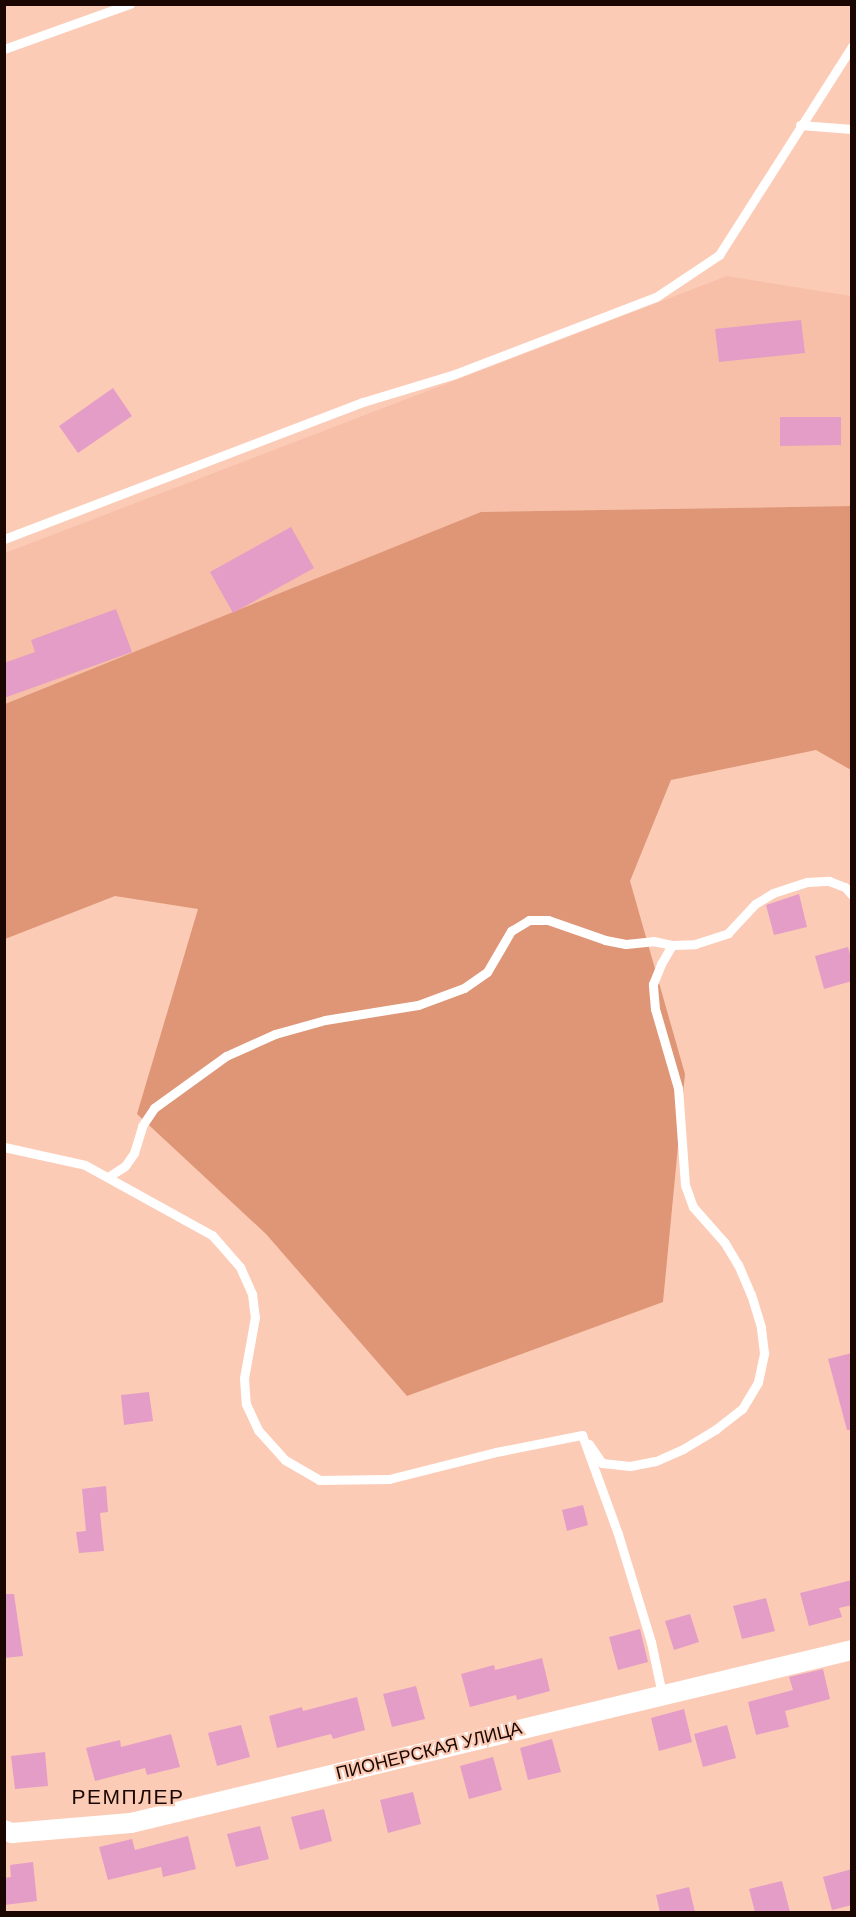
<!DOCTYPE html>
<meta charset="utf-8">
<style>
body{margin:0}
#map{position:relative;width:856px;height:1917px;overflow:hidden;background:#fccbb6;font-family:"DM Sans",sans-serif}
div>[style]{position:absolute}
.built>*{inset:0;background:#f7bfa8}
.green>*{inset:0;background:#df9677}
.building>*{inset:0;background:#e39dc6}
.lane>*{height:9px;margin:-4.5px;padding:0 4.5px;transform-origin:4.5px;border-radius:4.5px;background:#fff}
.street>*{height:20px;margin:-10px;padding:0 10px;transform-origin:10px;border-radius:10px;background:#fff}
span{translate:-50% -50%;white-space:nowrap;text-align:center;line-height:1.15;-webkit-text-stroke:4.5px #fccbb6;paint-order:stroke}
.street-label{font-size:18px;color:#1b0701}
.quarter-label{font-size:21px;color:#1b0701;letter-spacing:1.5px}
.frame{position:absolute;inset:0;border:6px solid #1b0701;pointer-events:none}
</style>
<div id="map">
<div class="built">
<div style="clip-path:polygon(727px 276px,851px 296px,851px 506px,481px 512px,5px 704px,5px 553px)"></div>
</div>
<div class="green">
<div style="clip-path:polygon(851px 506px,851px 770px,816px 750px,671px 780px,630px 881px,685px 1074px,663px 1302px,407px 1396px,266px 1234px,137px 1114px,198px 909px,115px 896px,5px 939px,5px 704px,481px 512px)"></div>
</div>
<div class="building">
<div style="clip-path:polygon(801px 320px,805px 353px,719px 362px,715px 329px)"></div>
<div style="clip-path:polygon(113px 388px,132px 416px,78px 453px,59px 426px)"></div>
<div style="clip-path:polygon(780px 417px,841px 417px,841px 445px,780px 446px)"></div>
<div style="clip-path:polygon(291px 527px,314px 568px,233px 613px,210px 572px)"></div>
<div style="clip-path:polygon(116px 609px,132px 652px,4px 698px,4px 663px,35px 652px,31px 640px)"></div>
<div style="clip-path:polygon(799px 894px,807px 927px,774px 935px,766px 905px)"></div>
<div style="clip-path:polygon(848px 947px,852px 961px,852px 981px,824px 989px,815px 956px)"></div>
<div style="clip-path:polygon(852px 1353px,852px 1430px,847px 1430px,828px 1359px)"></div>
<div style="clip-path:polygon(149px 1392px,153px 1421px,124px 1425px,121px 1395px)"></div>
<div style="clip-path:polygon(106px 1486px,108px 1512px,100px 1513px,104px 1551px,79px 1553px,76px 1532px,86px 1531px,82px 1489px)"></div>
<div style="clip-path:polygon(583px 1505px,588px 1525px,567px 1531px,562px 1510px)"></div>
<div style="clip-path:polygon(852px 1580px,852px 1605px,839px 1608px,842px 1617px,809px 1626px,800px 1593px)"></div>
<div style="clip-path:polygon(4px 1594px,14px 1594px,23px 1656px,4px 1658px)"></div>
<div style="clip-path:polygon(766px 1598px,775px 1631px,742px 1639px,733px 1606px)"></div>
<div style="clip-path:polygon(690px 1614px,699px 1642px,674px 1650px,665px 1621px)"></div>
<div style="clip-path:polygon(640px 1629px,648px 1662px,618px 1670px,609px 1637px)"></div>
<div style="clip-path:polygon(542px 1658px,550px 1691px,517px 1700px,516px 1695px,470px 1707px,461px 1674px,494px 1665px,495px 1670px)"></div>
<div style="clip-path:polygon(823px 1669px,830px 1699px,785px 1711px,789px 1727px,756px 1735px,748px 1702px,793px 1690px,789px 1677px)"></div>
<div style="clip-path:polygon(416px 1686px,425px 1719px,392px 1727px,383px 1694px)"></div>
<div style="clip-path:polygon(357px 1697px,365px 1730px,333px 1739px,331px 1734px,277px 1748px,269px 1716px,302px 1707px,303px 1711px)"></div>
<div style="clip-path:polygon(684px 1709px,692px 1742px,659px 1751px,651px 1718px)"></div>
<div style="clip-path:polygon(241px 1725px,250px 1757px,217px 1766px,208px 1733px)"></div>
<div style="clip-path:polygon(727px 1725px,736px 1758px,703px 1767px,694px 1734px)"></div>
<div style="clip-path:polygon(171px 1734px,180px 1767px,147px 1775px,145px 1768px,95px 1781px,86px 1748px,120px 1740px,121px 1747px)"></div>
<div style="clip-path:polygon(552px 1739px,561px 1772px,528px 1780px,520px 1748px)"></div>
<div style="clip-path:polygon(45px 1752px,48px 1786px,15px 1789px,11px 1756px)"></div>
<div style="clip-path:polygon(493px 1757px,502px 1790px,469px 1799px,460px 1766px)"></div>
<div style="clip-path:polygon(413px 1792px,421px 1824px,388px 1833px,380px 1800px)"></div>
<div style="clip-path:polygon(324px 1809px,332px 1841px,300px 1850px,291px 1817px)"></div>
<div style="clip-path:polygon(260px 1826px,269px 1859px,236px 1867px,227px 1834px)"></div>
<div style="clip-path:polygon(188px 1836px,196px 1869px,163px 1877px,161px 1867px,108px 1880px,99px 1847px,132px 1839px,135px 1850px)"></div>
<div style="clip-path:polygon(33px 1862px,37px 1901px,4px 1905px,4px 1878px,11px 1877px,10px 1865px)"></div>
<div style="clip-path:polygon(852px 1869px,852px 1905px,832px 1910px,823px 1877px)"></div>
<div style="clip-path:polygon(782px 1881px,790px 1912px,755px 1912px,749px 1889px)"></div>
<div style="clip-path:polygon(689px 1887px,695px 1912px,660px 1912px,656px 1895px)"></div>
</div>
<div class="lane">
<div style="left:4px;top:49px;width:134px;rotate:-19.7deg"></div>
<div style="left:800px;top:125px;width:52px;rotate:4.4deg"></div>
<div style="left:4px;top:539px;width:384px;rotate:-20.9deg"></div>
<div style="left:363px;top:402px;width:96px;rotate:-16.9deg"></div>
<div style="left:455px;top:374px;width:215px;rotate:-21deg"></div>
<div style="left:656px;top:297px;width:76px;rotate:-33.7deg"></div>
<div style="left:719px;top:255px;width:248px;rotate:-57.5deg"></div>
<div style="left:4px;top:1147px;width:83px;rotate:12.5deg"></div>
<div style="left:85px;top:1165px;width:145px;rotate:28.9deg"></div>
<div style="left:212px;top:1235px;width:43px;rotate:48.8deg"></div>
<div style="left:240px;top:1267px;width:30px;rotate:66deg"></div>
<div style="left:252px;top:1294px;width:23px;rotate:83deg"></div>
<div style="left:255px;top:1317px;width:62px;rotate:100.2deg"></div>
<div style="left:244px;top:1378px;width:26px;rotate:86deg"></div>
<div style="left:246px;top:1404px;width:29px;rotate:65deg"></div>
<div style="left:258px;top:1430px;width:40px;rotate:48deg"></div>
<div style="left:285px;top:1460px;width:39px;rotate:30deg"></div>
<div style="left:319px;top:1480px;width:70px;rotate:-0.8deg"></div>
<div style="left:389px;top:1479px;width:110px;rotate:-14.2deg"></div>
<div style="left:496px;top:1452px;width:88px;rotate:-11.2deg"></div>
<div style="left:582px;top:1435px;width:105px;rotate:70deg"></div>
<div style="left:618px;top:1534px;width:113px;rotate:73deg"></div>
<div style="left:651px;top:1642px;width:53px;rotate:78.1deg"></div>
<div style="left:108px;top:1177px;width:20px;rotate:-33deg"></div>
<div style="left:125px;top:1166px;width:16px;rotate:-55deg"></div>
<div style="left:134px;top:1153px;width:28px;rotate:-73deg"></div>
<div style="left:142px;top:1126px;width:22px;rotate:-56deg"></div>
<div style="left:154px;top:1108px;width:89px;rotate:-35.8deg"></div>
<div style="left:226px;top:1056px;width:54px;rotate:-24.2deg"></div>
<div style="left:275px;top:1034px;width:52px;rotate:-15.6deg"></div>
<div style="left:325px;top:1020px;width:94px;rotate:-9.2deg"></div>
<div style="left:418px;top:1005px;width:49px;rotate:-20.3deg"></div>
<div style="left:464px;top:988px;width:28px;rotate:-35deg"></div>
<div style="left:487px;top:972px;width:48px;rotate:-59.7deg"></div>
<div style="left:511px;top:931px;width:21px;rotate:-31deg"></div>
<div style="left:529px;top:920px;width:19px"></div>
<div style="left:548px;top:920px;width:60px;rotate:19.3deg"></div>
<div style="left:605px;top:940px;width:21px;rotate:11deg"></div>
<div style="left:626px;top:944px;width:27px;rotate:-6deg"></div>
<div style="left:653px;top:941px;width:19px;rotate:12deg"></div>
<div style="left:672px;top:945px;width:23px;rotate:-2deg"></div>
<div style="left:695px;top:944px;width:35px;rotate:-18deg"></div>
<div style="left:728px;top:933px;width:40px;rotate:-47deg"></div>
<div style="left:755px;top:904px;width:21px;rotate:-31deg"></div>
<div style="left:773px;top:893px;width:36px;rotate:-18deg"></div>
<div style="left:807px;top:882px;width:22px;rotate:-3deg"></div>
<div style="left:829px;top:881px;width:17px;rotate:21deg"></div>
<div style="left:845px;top:887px;width:11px;rotate:49deg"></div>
<div style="left:589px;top:1444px;width:23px;rotate:56deg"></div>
<div style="left:602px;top:1463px;width:28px;rotate:6deg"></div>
<div style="left:630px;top:1466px;width:26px;rotate:-11deg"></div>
<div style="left:656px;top:1461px;width:30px;rotate:-24deg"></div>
<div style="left:683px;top:1449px;width:39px;rotate:-31deg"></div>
<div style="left:716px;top:1429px;width:33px;rotate:-38deg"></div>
<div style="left:742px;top:1409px;width:31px;rotate:-59deg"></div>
<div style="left:758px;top:1382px;width:30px;rotate:-78deg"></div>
<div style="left:764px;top:1353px;width:26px;rotate:-97deg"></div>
<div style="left:761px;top:1327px;width:34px;rotate:-107deg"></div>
<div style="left:751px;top:1295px;width:33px;rotate:-113deg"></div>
<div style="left:738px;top:1265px;width:27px;rotate:-121deg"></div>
<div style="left:724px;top:1242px;width:47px;rotate:-131.5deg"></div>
<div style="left:693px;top:1207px;width:23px;rotate:-110deg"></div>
<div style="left:685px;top:1185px;width:97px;rotate:-94.1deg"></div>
<div style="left:678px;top:1088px;width:82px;rotate:-106.2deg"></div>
<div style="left:655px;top:1009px;width:25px;rotate:-95deg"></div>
<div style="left:653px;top:984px;width:22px;rotate:-68deg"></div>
<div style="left:661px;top:964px;width:22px;rotate:-60deg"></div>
</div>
<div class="street">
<div style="left:4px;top:1830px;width:9px;rotate:21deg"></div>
<div style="left:12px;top:1833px;width:119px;rotate:-4.8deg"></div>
<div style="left:131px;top:1823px;width:741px;rotate:-13.49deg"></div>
</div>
<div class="street-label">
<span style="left:429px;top:1751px;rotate:-14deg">ПИОНЕРСКАЯ УЛИЦА</span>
</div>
<div class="quarter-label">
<span style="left:128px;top:1797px">РЕМПЛЕР</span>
</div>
<div class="frame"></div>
</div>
